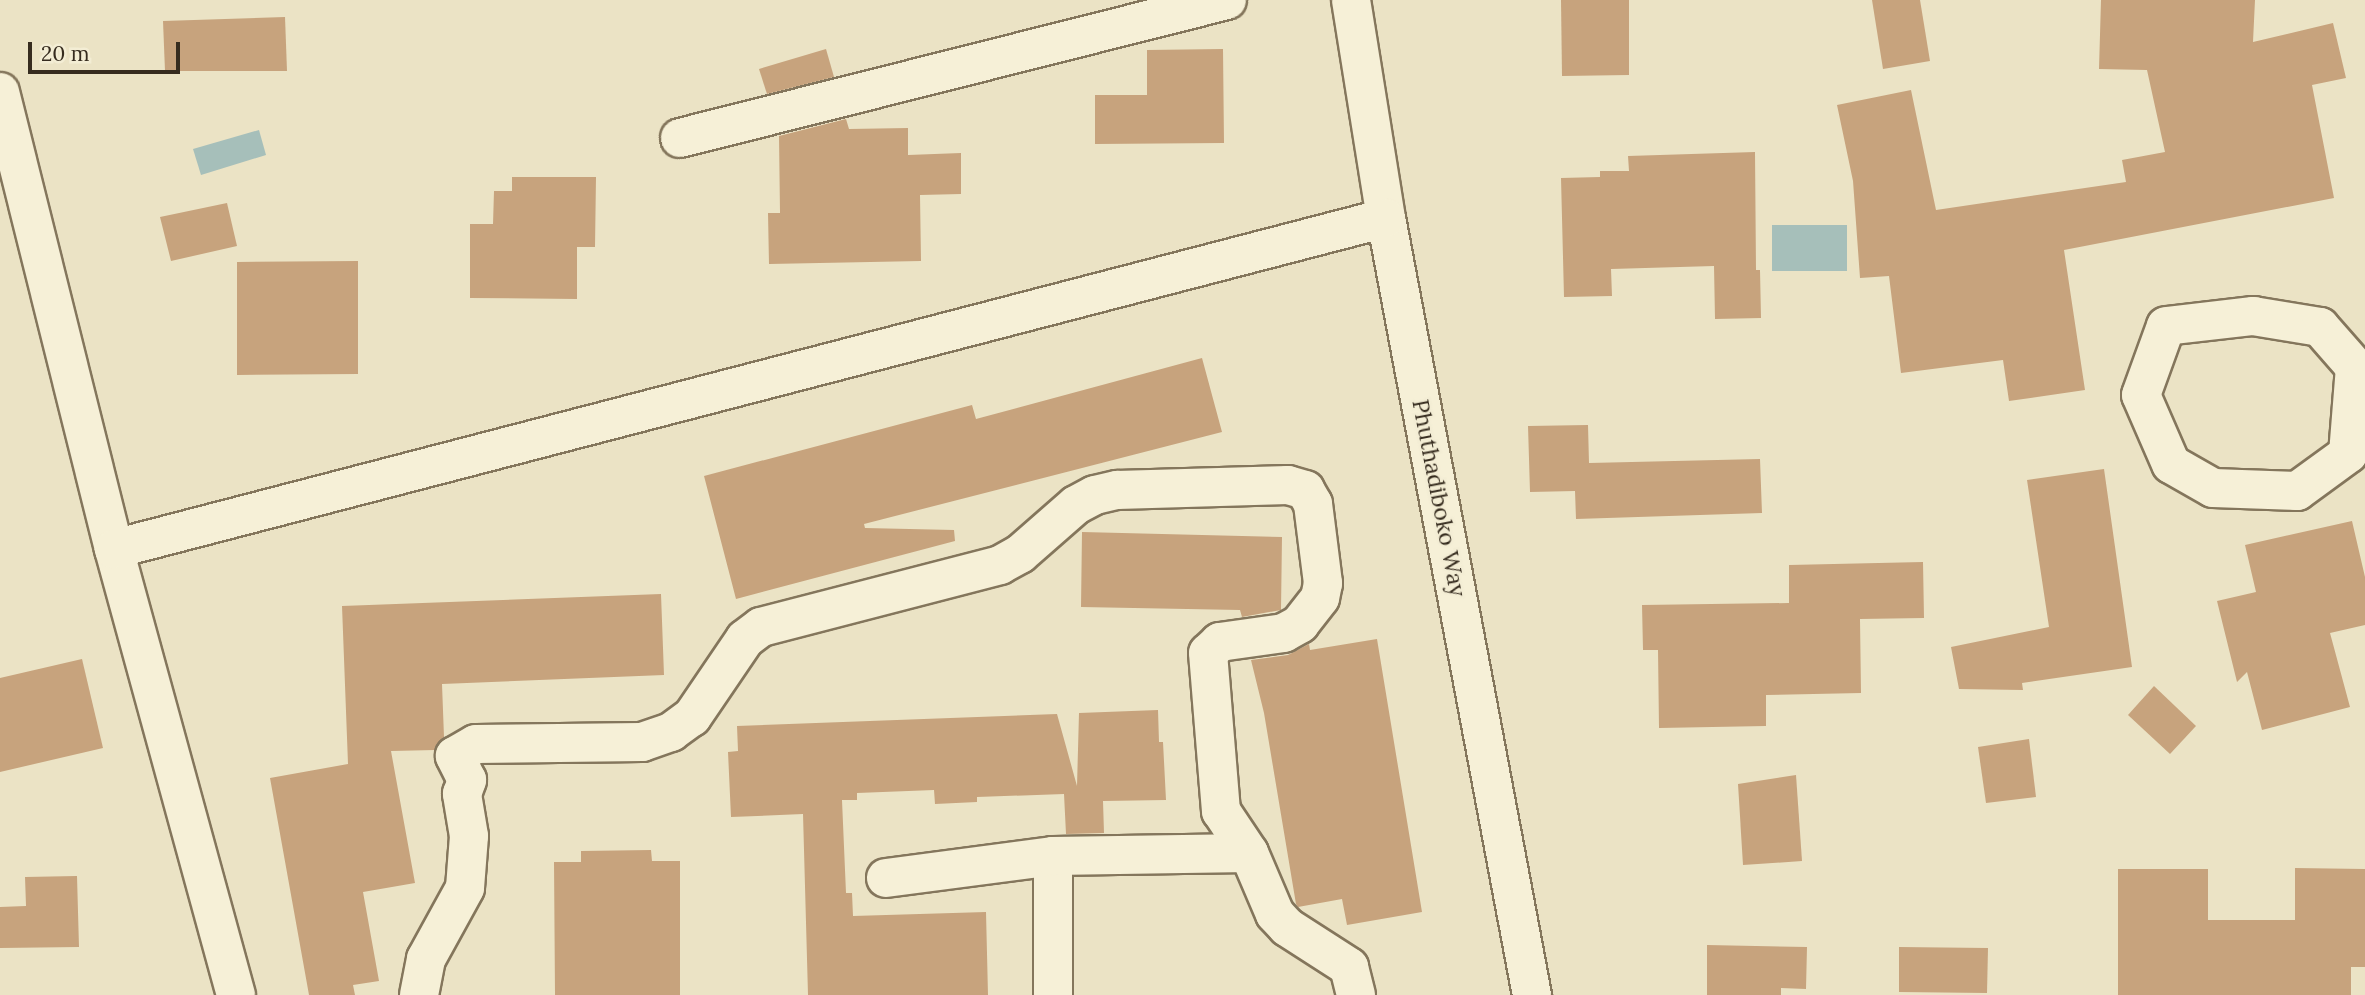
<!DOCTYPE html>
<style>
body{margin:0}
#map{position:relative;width:2365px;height:995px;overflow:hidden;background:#ebe3c5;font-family:Lora,serif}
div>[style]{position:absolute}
.water>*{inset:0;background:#a6bfba}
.building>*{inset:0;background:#c7a37d}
.roads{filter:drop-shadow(2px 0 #84765c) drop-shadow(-2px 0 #84765c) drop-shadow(0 2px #84765c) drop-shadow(0 -2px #84765c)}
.minor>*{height:38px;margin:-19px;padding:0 19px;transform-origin:19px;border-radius:19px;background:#f6f0d7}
span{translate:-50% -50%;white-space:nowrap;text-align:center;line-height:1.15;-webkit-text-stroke:5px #f3edd4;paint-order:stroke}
.street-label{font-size:23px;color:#362c1f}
.scale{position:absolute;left:28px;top:42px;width:152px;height:32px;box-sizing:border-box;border:4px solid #362c1f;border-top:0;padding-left:9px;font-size:21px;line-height:24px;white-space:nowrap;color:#362c1f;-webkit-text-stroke:5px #f3edd4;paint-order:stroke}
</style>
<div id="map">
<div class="water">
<div style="clip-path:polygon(259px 130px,266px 155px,201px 175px,193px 149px)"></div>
<div style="clip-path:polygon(1772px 225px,1847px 225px,1847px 271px,1772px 271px)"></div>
</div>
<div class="building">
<div style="clip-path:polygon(1561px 0,1629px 0,1629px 75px,1562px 76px)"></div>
<div style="clip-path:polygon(1872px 0,1920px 0,1930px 61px,1883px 69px)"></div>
<div style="clip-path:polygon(2101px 0,2255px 0,2253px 42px,2333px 23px,2346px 78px,2312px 85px,2334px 198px,2064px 250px,2085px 390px,2009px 401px,2003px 360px,1901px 373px,1889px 276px,1860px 278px,1853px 181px,1837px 105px,1911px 90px,1936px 210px,2126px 182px,2122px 160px,2165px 152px,2147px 70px,2099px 69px)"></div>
<div style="clip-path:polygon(285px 17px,287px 71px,165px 71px,163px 21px)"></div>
<div style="clip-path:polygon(826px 49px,834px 77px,767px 94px,759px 69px)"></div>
<div style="clip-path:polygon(1223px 49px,1224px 143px,1095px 144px,1095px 95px,1147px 95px,1147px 50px)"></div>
<div style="clip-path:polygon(846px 119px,849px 129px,908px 128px,908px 155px,961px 153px,961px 194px,920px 195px,921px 261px,769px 264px,768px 213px,780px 213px,779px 136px)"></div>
<div style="clip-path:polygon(1755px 152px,1756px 270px,1760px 270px,1761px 318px,1715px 319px,1714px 266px,1611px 269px,1612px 296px,1564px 297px,1561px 178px,1600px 177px,1600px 171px,1629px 171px,1628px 156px)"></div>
<div style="clip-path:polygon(512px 177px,596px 177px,595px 247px,577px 247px,577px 299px,470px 298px,470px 224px,493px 224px,494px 191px,512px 191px)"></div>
<div style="clip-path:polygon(227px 203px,237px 246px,171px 261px,160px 217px)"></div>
<div style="clip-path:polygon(358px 261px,358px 374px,237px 375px,237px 262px)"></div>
<div style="clip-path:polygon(1202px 358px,1222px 432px,864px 524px,865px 528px,954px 530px,955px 541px,736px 599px,704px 476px,972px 405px,976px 419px)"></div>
<div style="clip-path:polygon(1588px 425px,1589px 463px,1760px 459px,1762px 513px,1576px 519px,1575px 491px,1530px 492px,1528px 426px)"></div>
<div style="clip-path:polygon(2104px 469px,2132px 667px,2022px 683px,2023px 690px,1959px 689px,1951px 647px,2049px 627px,2027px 480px)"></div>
<div style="clip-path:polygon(2352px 521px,2365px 577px,2365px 625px,2330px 633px,2350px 707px,2262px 730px,2247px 672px,2237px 682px,2217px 601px,2256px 592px,2245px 545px)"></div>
<div style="clip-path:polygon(1082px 532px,1282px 537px,1281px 610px,1242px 617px,1240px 610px,1081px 607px)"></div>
<div style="clip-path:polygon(1923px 562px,1924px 618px,1860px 619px,1861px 693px,1766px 695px,1766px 726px,1659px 728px,1658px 650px,1643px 650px,1642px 605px,1789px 603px,1789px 565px)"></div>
<div style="clip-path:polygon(661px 594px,664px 675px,442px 684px,444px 737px,435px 750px,391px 751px,415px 883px,363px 892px,379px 981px,353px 985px,355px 995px,309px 995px,270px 778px,348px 764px,342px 606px)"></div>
<div style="clip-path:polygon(1377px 639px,1422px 912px,1347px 925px,1342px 899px,1298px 907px,1296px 904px,1264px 713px,1251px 660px,1288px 655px,1309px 644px,1310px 650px)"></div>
<div style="clip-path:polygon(82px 659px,103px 748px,0 772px,0 678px)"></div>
<div style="clip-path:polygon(2154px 686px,2196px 726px,2170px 754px,2128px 715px)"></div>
<div style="clip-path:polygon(1158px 710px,1159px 742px,1163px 742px,1166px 800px,1103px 801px,1104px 833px,1066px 834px,1064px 794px,977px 797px,977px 802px,935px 804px,934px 790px,857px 793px,857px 800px,842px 800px,846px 893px,852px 893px,853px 916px,986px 912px,988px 995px,808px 995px,803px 814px,731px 817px,728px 752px,738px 751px,737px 726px,1057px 714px,1077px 786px,1079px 713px)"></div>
<div style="clip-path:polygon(2029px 739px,2036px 797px,1986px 803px,1978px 747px)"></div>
<div style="clip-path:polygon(1796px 775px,1802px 861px,1743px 865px,1738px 784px)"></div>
<div style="clip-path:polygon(651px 850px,652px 861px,680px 861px,680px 995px,555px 995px,554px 862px,581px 862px,581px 851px)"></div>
<div style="clip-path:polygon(2295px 868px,2365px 869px,2365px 967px,2351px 967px,2351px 995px,2118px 995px,2118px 869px,2208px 869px,2208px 920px,2295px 920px)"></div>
<div style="clip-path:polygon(77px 876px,79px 947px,0 948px,0 907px,26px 906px,25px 877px)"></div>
<div style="clip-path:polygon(1707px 945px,1807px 947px,1806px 989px,1781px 988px,1781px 995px,1707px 995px)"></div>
<div style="clip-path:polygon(1899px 947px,1988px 948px,1987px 993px,1899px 992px)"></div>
</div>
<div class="roads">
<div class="minor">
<div style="left:1351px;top:0;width:221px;rotate:80.9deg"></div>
<div style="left:1386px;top:218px;width:791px;rotate:79.36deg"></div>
<div style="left:0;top:92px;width:471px;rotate:76deg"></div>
<div style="left:114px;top:549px;width:462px;rotate:74.7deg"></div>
<div style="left:680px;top:138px;width:564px;rotate:-14.16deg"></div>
<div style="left:2253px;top:316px;width:68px;rotate:9.3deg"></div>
<div style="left:2320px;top:327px;width:53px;rotate:48.8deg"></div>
<div style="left:2355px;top:367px;width:87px;rotate:94.6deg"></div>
<div style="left:2348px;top:454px;width:63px;rotate:144deg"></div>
<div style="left:2297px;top:491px;width:84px;rotate:-178deg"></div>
<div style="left:2213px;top:488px;width:48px;rotate:-150.3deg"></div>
<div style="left:2171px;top:464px;width:75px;rotate:-113.5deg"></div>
<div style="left:2141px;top:395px;width:73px;rotate:-70.1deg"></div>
<div style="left:2166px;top:326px;width:88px;rotate:-6.6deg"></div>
<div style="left:114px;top:549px;width:1314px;rotate:-14.59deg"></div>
<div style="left:1053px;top:856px;width:139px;rotate:90deg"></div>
<div style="left:886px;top:878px;width:168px;rotate:-7.5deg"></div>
<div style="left:1053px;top:856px;width:196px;rotate:-0.9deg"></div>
<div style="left:419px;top:995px;width:37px;rotate:-79deg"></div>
<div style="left:426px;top:959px;width:81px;rotate:-61.2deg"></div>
<div style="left:465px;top:888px;width:52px;rotate:-85.6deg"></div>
<div style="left:469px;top:836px;width:43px;rotate:-99.5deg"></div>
<div style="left:462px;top:794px;width:15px;rotate:-70deg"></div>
<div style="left:467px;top:780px;width:27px;rotate:-117deg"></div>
<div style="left:455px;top:756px;width:24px;rotate:-30deg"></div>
<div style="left:476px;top:744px;width:166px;rotate:-0.7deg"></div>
<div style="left:642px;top:742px;width:31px;rotate:-19deg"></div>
<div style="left:671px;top:732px;width:26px;rotate:-36deg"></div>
<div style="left:692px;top:717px;width:94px;rotate:-55.8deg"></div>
<div style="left:745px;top:639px;width:20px;rotate:-37deg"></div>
<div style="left:761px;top:627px;width:247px;rotate:-14.5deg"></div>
<div style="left:1000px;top:565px;width:23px;rotate:-29deg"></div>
<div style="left:1020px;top:554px;width:74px;rotate:-41.2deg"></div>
<div style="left:1076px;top:505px;width:21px;rotate:-28deg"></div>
<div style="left:1095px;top:495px;width:23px;rotate:-13deg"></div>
<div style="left:1117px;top:490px;width:171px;rotate:-1.7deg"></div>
<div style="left:1288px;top:485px;width:18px;rotate:16deg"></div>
<div style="left:1305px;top:490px;width:16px;rotate:60deg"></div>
<div style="left:1313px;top:504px;width:80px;rotate:82.8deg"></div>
<div style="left:1323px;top:583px;width:15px;rotate:101deg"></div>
<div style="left:1320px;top:598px;width:33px;rotate:128deg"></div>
<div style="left:1300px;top:624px;width:18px;rotate:151deg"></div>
<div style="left:1284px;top:633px;width:65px;rotate:172deg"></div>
<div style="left:1220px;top:642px;width:16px;rotate:137deg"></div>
<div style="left:1208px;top:653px;width:159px;rotate:85.3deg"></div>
<div style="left:1221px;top:811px;width:50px;rotate:56.3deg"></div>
<div style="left:1249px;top:853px;width:66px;rotate:66.9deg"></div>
<div style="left:1275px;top:914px;width:18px;rotate:47deg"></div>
<div style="left:1287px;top:927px;width:74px;rotate:32.8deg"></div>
<div style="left:1349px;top:967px;width:29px;rotate:76deg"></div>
</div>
</div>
<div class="street-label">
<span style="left:1439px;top:498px;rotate:79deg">Phuthadiboko Way</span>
</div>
<div class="scale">20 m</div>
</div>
